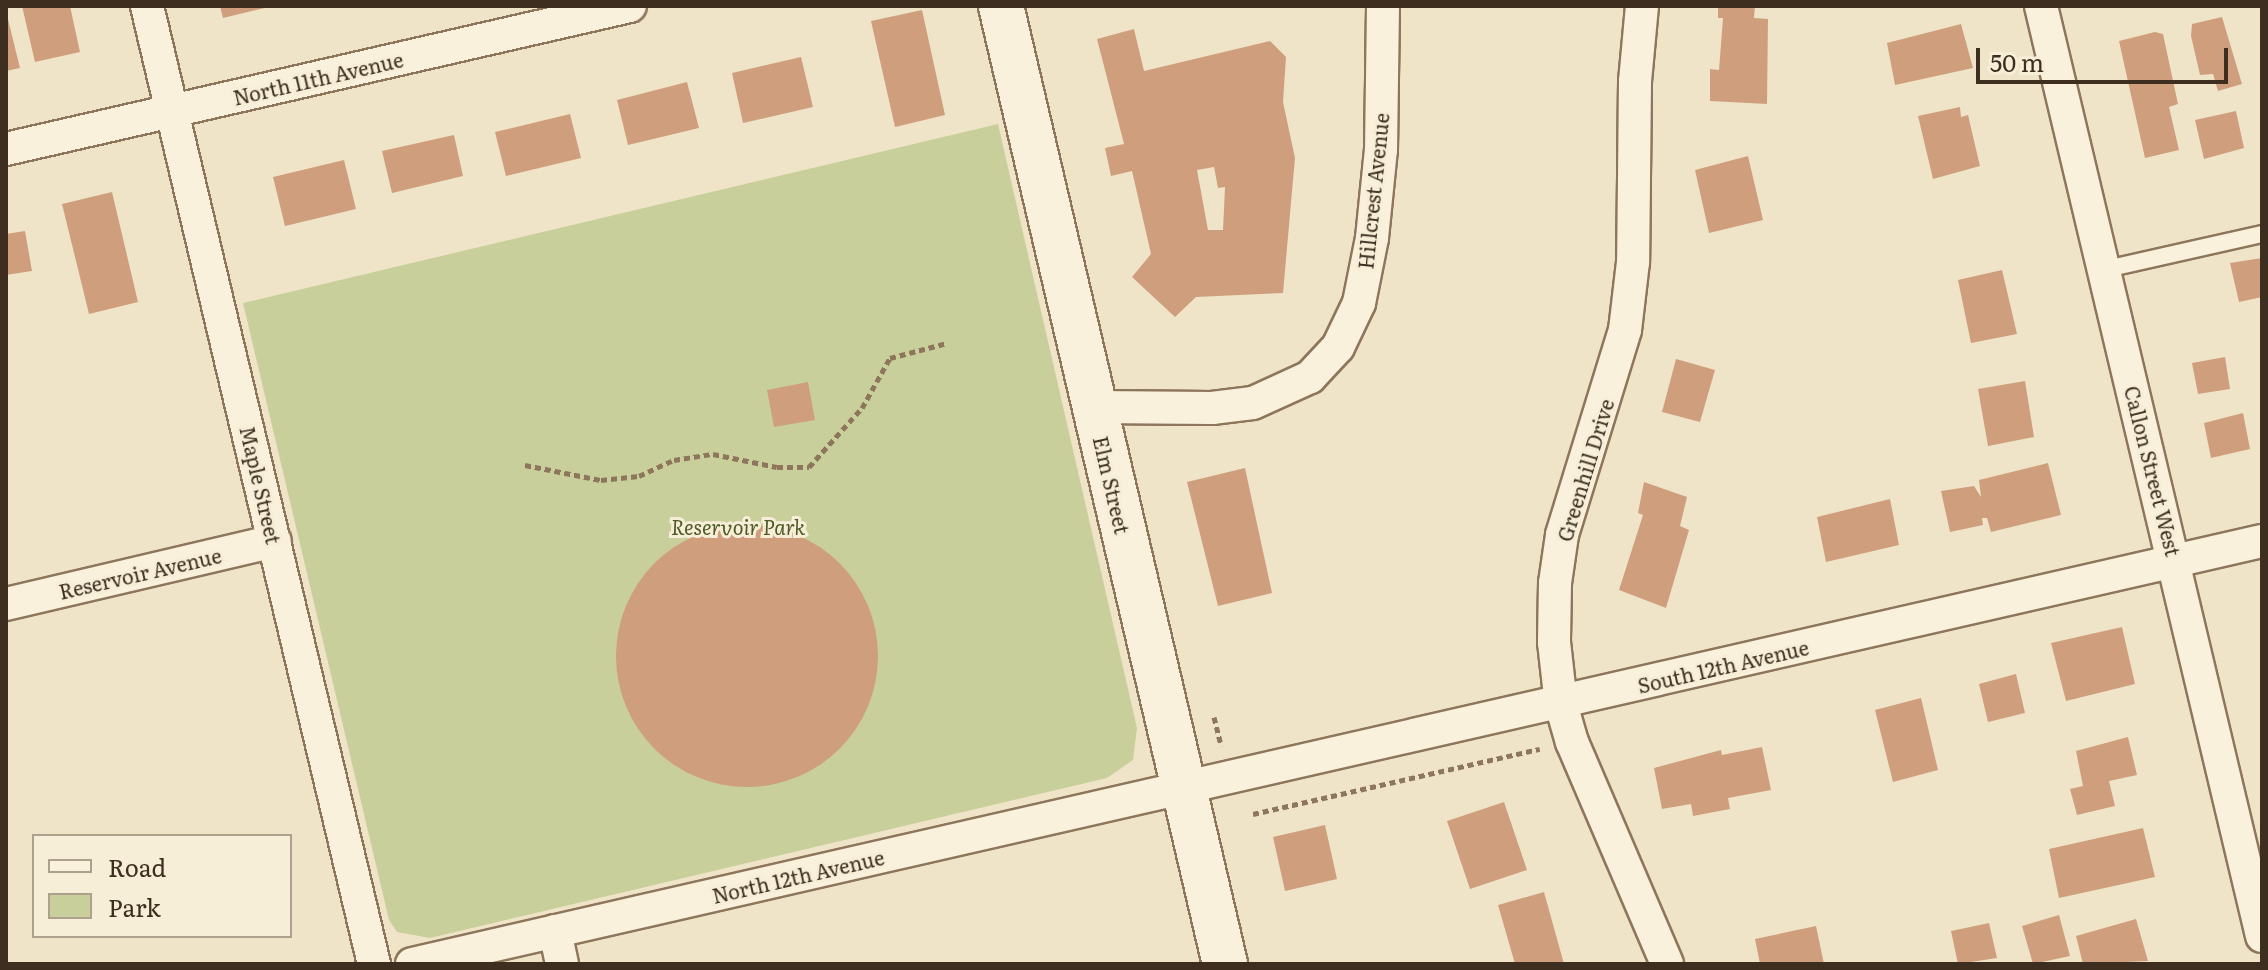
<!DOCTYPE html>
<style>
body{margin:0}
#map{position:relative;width:2268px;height:970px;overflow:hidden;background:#f0e4c8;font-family:Literata,serif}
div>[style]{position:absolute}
.green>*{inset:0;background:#c9cf9b}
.building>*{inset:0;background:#cf9f7d}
.round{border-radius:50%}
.path>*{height:5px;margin-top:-2.5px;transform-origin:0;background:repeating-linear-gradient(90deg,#8d765c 0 6px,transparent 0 10px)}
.roads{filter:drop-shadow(2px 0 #8d765c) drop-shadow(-2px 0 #8d765c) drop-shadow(0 2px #8d765c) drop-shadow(0 -2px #8d765c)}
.lane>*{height:16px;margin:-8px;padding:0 8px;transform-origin:8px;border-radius:8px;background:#faf1dc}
.street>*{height:32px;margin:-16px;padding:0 16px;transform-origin:16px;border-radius:16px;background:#faf1dc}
.secondary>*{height:44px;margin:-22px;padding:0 22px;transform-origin:22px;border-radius:22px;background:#faf1dc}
span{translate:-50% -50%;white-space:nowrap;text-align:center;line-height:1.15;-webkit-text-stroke:6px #f7eed8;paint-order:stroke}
.street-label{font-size:20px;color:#3d2e20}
.park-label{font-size:20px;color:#4d5a26;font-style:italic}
.frame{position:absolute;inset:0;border:8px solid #3d2e20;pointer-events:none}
.legend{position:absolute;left:32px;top:834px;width:260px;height:104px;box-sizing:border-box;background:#f7eed8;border:2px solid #ada18e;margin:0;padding:10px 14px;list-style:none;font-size:24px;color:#3d2e20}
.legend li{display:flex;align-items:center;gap:16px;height:40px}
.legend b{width:40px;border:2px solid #ada18e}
.scale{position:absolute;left:1976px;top:48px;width:252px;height:36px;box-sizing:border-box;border:4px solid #3d2e20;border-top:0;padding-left:10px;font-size:24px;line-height:28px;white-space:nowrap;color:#3d2e20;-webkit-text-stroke:6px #f7eed8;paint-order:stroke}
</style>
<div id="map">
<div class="green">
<div style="clip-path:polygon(998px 124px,1137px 728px,1133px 760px,1107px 778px,430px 938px,397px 932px,389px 920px,243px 303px)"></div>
</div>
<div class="building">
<div style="clip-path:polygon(22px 6px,70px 6px,80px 52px,35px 62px)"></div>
<div style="clip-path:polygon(220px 6px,269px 6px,269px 7px,223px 18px)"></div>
<div style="clip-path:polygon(1718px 6px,1755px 6px,1754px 18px,1768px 19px,1767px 104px,1710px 101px,1710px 69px,1719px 70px,1723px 18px,1718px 18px)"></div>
<div style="clip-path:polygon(922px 10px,945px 115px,895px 127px,871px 21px)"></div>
<div style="clip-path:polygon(6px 11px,20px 68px,6px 71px)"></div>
<div style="clip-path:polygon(2222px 17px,2242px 84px,2218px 91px,2213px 74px,2200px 75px,2191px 36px,2192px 24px)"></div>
<div style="clip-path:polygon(1961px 24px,1973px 68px,1895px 85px,1887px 43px)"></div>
<div style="clip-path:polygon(evenodd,1134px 29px,1144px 71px,1270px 41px,1286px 57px,1283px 102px,1295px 158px,1283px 293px,1196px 297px,1175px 317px,1132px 277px,1151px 254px,1132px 171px,1111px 176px,1105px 148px,1124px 144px,1097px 39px,1134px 29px,1214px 167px,1218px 188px,1225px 187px,1223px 230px,1208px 230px,1197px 170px,1214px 167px)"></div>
<div style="clip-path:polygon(2155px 32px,2163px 34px,2178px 104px,2169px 107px,2179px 150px,2145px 158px,2119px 41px)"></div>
<div style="clip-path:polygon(801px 57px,813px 107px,743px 123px,732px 73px)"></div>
<div style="clip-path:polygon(687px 82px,699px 128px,628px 145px,617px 100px)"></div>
<div style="clip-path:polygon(1960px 107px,1961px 117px,1968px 115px,1980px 166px,1933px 179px,1918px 116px)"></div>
<div style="clip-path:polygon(2236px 111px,2244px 148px,2204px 159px,2195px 120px)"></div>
<div style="clip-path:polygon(570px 114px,581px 158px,506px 176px,495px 132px)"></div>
<div style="clip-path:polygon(454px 135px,463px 176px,392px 193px,382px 151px)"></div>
<div style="clip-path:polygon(1748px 156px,1763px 220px,1709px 233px,1695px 170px)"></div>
<div style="clip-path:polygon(344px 160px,356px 209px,285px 226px,273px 177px)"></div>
<div style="clip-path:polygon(112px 192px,138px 302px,89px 314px,62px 204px)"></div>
<div style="clip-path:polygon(25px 231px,32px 271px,6px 275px,6px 234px)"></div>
<div style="clip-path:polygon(2262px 258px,2262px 297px,2239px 302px,2230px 263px)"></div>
<div style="clip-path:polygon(2002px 270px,2017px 334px,1971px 343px,1958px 280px)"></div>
<div style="clip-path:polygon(2225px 357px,2230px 389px,2198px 394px,2192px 363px)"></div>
<div style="clip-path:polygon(1676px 359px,1715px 370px,1700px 422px,1662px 412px)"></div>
<div style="clip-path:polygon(2025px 381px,2034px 437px,1988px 446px,1978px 389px)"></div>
<div style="clip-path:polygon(808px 382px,815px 420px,774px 427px,767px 390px)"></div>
<div style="clip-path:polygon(2243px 413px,2250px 449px,2211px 458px,2204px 423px)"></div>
<div style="clip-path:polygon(2048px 463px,2061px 515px,1991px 532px,1987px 518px,1982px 518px,1983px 525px,1950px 532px,1941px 491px,1974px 486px,1981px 497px,1979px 480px)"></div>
<div style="clip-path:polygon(1245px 468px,1272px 593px,1218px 606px,1187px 482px)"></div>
<div style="clip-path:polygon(1644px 482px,1687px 497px,1680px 526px,1689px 530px,1666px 608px,1619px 590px,1643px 515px,1638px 513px)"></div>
<div style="clip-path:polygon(1890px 499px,1899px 545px,1826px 562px,1817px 517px)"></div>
<div class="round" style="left:616px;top:525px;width:262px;height:262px"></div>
<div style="clip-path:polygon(2122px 627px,2135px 684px,2066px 701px,2051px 643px)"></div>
<div style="clip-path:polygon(2016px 674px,2025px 713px,1988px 722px,1979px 684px)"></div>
<div style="clip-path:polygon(1921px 698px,1938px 770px,1893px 782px,1875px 710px)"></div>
<div style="clip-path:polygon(2128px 737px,2137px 775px,2109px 781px,2115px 806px,2077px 815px,2070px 789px,2083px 786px,2076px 751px)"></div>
<div style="clip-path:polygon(1762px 747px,1771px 790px,1728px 798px,1730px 809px,1693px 816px,1691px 804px,1662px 809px,1654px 768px,1721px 750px,1722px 755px)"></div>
<div style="clip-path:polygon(1504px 802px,1527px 870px,1470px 889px,1447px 821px)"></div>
<div style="clip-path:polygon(1325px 825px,1337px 879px,1285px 891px,1273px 837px)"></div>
<div style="clip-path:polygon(2143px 828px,2155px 877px,2059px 898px,2049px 849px)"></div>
<div style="clip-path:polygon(1544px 892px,1564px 964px,1515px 964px,1498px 905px)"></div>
<div style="clip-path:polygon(2059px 915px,2070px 956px,2033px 964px,2022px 926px)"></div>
<div style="clip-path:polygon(2136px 919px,2148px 961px,2083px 964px,2076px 936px)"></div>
<div style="clip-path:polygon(1989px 923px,1997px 958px,1958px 964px,1951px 931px)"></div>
<div style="clip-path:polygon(1816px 926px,1824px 964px,1760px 964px,1755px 939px)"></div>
</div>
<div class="path">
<div style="left:525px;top:465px;width:77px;rotate:11.2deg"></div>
<div style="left:601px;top:480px;width:38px;rotate:-6deg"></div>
<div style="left:639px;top:476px;width:38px;rotate:-25deg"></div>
<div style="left:674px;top:460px;width:39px;rotate:-9deg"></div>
<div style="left:713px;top:454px;width:65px;rotate:11.5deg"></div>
<div style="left:777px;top:467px;width:32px"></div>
<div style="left:809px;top:467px;width:79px;rotate:-48.1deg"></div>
<div style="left:862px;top:408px;width:57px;rotate:-60.8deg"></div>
<div style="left:890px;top:358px;width:59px;rotate:-14.7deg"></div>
<div style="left:1214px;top:717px;width:30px;rotate:76deg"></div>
<div style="left:1253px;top:814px;width:294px;rotate:-12.8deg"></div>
</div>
<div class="roads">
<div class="lane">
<div style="left:2102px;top:270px;width:164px;rotate:-12.7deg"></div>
</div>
<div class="street">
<div style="left:147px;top:6px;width:985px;rotate:76.67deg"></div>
<div style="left:1642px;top:6px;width:76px;rotate:95.3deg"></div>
<div style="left:1635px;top:82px;width:180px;rotate:90.6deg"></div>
<div style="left:1633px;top:262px;width:68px;rotate:96.7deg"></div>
<div style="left:1625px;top:330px;width:214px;rotate:107.1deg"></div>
<div style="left:1562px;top:535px;width:49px;rotate:98.3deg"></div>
<div style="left:1555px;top:583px;width:59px;rotate:91deg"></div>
<div style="left:1554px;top:642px;width:62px;rotate:83.6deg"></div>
<div style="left:1561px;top:704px;width:40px;rotate:74deg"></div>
<div style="left:1572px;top:742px;width:241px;rotate:66.8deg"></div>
<div style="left:2041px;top:6px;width:956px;rotate:76.63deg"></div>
<div style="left:6px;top:149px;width:640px;rotate:-12.91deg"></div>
<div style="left:1094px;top:407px;width:118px;rotate:0.5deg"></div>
<div style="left:1212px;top:408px;width:41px;rotate:-7deg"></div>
<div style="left:1253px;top:403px;width:63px;rotate:-24.5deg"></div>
<div style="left:1310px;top:377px;width:41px;rotate:-47deg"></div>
<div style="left:1338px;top:347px;width:49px;rotate:-64.5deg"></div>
<div style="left:1359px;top:303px;width:66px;rotate:-78.7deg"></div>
<div style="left:1372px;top:238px;width:88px;rotate:-84.2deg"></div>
<div style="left:1381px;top:150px;width:144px;rotate:-89.2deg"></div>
<div style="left:6px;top:604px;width:276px;rotate:-13.2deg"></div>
<div style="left:555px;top:931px;width:34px;rotate:78deg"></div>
<div style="left:412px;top:964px;width:1898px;rotate:-12.88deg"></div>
</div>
<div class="secondary">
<div style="left:1001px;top:6px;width:984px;rotate:76.84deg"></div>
</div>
</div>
<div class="street-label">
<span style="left:318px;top:78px;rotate:-13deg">North 11th Avenue</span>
<span style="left:1373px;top:191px;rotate:-84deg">Hillcrest Avenue</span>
<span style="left:1585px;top:470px;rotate:-73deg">Greenhill Drive</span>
<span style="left:2153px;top:471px;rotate:76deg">Callon Street West</span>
<span style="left:261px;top:485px;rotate:77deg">Maple Street</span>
<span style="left:1112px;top:485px;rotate:77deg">Elm Street</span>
<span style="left:140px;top:573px;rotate:-13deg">Reservoir Avenue</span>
<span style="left:1723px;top:666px;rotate:-13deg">South 12th Avenue</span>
<span style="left:798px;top:876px;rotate:-13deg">North 12th Avenue</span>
</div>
<div class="park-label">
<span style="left:738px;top:526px">Reservoir Park</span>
</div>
<div class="frame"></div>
<ul class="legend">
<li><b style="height:10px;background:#faf1dc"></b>Road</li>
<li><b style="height:22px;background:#c9cf9b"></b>Park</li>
</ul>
<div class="scale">50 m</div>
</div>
